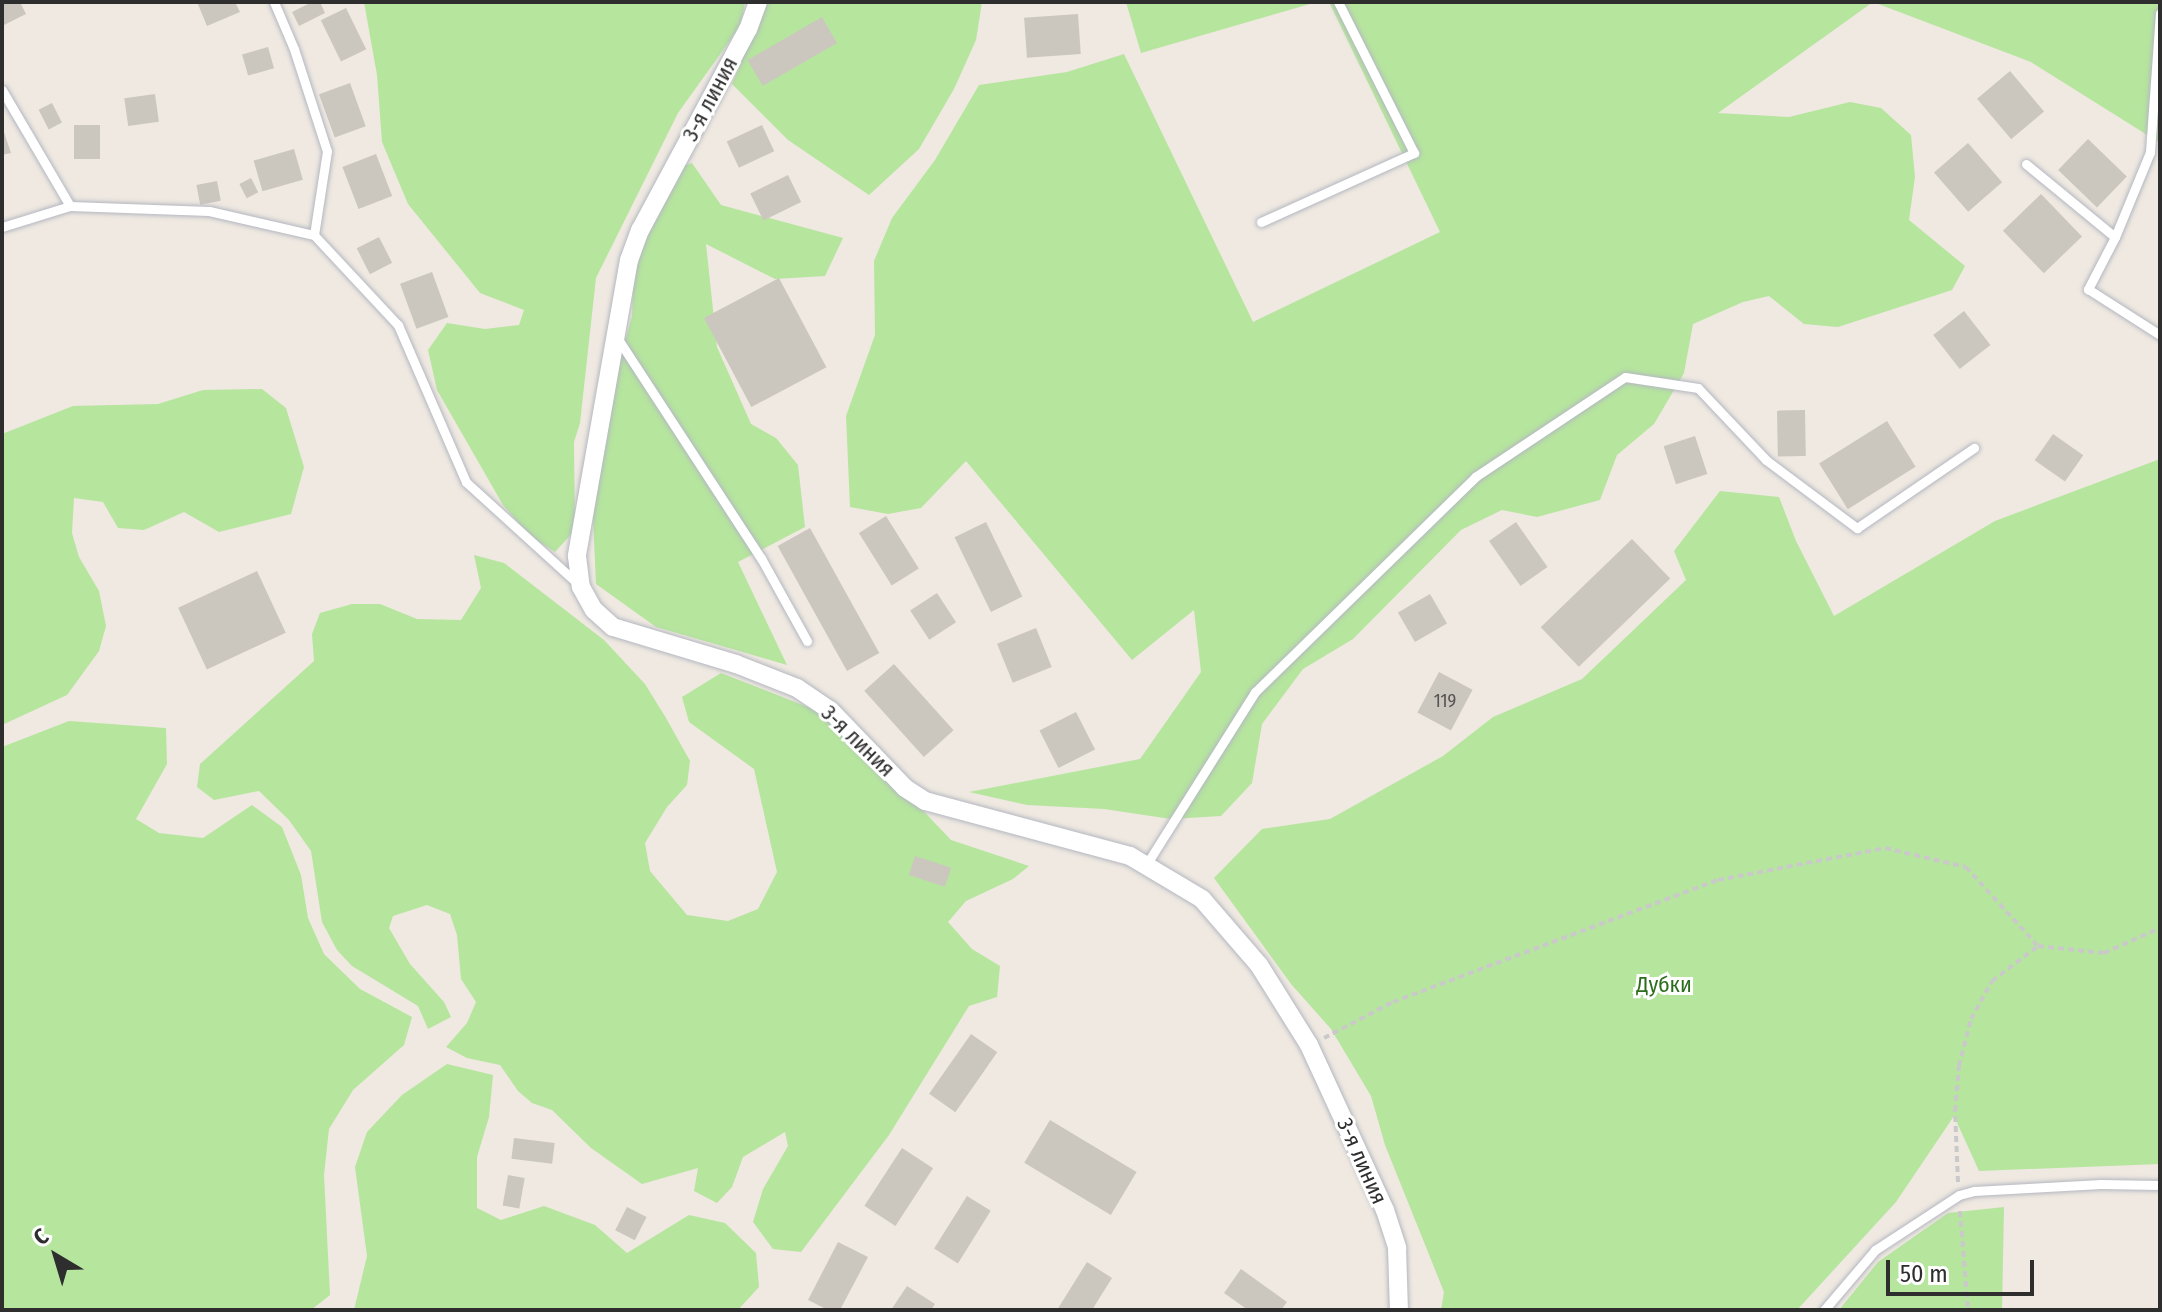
<!DOCTYPE html>
<html>
<head>
<meta charset="utf-8">
<style>
  body { margin:0 }
  #map { position:relative; width:2162px; height:1312px; overflow:hidden; background:#efe9e1; font-family:"Fira Sans Condensed",sans-serif }
  div>[style] { position:absolute }
  [style*='--x'] { left:calc(var(--x)*1px); top:calc(var(--y)*1px); width:calc(var(--w)*1px); rotate:calc(var(--a)*1deg) }
  .green>* { inset:0; background:#b6e59e }
  .building>* { inset:0; background:#cbc7bf; transform-origin:0 0 }
  .path>* { height:4px; margin-top:-2px; transform-origin:0; background:repeating-linear-gradient(90deg,#c9c9c9 0 6px,transparent 0 10px) }
  .roads { filter:drop-shadow(0 0 2px #b4b7c1) drop-shadow(0 0 2px #b4b7c1) }
  .service>* { height:9px; margin:-4.5px; padding:0 4.5px; transform-origin:4.5px; border-radius:4.5px; background:#fff }
  .minor>* { height:18px; margin:-9px; padding:0 9px; transform-origin:9px; border-radius:9px; background:#fff }
  span { translate:-50% -50%; white-space:nowrap; text-align:center; line-height:1.15; -webkit-text-stroke:6px #fff; paint-order:stroke }
  .number-label { font-size:18px; color:#555452 }
  .number-label span { -webkit-text-stroke-width:0 }
  .street-label { font-size:22px; color:#2e2e2e }
  .park-label { font-size:22px; color:#2c6e1b }
  .frame { position:absolute; inset:0; border:4px solid #2e2e2e; pointer-events:none }
  .north { position:absolute; left:16px; top:1216px; width:80px; height:80px; -webkit-text-stroke:6px #fff; paint-order:stroke; rotate:322deg; font-size:22px; font-weight:700; line-height:32px; text-align:center; color:#2e2e2e }
  .north::after { content:''; display:block; margin:auto; width:28px; height:36px; background:#2e2e2e; clip-path:polygon(50% 0,100% 100%,50% 72%,0 100%) }
  .scale { position:absolute; left:1886px; top:1260px; width:148px; height:36px; box-sizing:border-box; border:4px solid #2e2e2e; border-top:0; padding-left:10px; font-size:24px; line-height:28px; white-space:nowrap; color:#2e2e2e; -webkit-text-stroke:6px #fff; paint-order:stroke }
</style>
</head>
<body>
<div id="map">
  <div class="green">
    <i style="clip-path:polygon(364px 2px,745px 2px,741px 25px,678px 113px,596px 278px,580px 423px,574px 442px,575px 530px,555px 552px,530px 536px,503px 505px,437px 390px,428px 350px,447px 323px,485px 329px,519px 325px,524px 310px,480px 293px,408px 204px,382px 142px,377px 75px)"></i>
    <i style="clip-path:polygon(766px 2px,982px 2px,976px 40px,954px 89px,919px 149px,869px 195px,788px 140px,732px 84px)"></i>
    <i style="clip-path:polygon(1126px 2px,1317px 2px,1141px 53px)"></i>
    <i style="clip-path:polygon(1329px 2px,1873px 2px,1718px 113px,1789px 117px,1850px 102px,1881px 108px,1911px 135px,1915px 177px,1909px 220px,1965px 266px,1952px 290px,1838px 327px,1804px 324px,1769px 296px,1743px 302px,1693px 324px,1684px 373px,1654px 424px,1617px 455px,1600px 500px,1537px 517px,1502px 510px,1461px 530px,1353px 639px,1303px 669px,1262px 724px,1252px 783px,1221px 816px,1171px 819px,1104px 809px,1027px 805px,969px 792px,1140px 759px,1201px 672px,1194px 610px,1132px 660px,966px 461px,921px 508px,888px 514px,850px 507px,846px 416px,875px 335px,874px 261px,892px 218px,935px 160px,979px 85px,1067px 72px,1124px 54px,1253px 322px,1440px 232px)"></i>
    <i style="clip-path:polygon(1873px 2px,2160px 2px,2160px 143px,2031px 62px)"></i>
    <i style="clip-path:polygon(692px 163px,721px 205px,843px 238px,825px 276px,775px 279px,706px 244px,717px 347px,751px 424px,776px 438px,798px 465px,805px 527px,738px 562px,787px 665px,656px 627px,596px 584px,593px 518px,601px 430px,632px 316px,634px 266px,679px 167px)"></i>
    <i style="clip-path:polygon(262px 389px,286px 408px,304px 467px,291px 514px,219px 532px,184px 512px,144px 530px,118px 528px,103px 502px,74px 498px,72px 533px,79px 557px,99px 591px,106px 626px,99px 651px,67px 695px,2px 725px,2px 434px,73px 406px,158px 404px,203px 390px)"></i>
    <i style="clip-path:polygon(2160px 459px,2160px 1164px,1979px 1171px,1954px 1116px,1896px 1202px,1797px 1310px,1441px 1310px,1444px 1292px,1385px 1145px,1371px 1096px,1331px 1029px,1291px 984px,1214px 878px,1262px 829px,1330px 819px,1443px 756px,1493px 717px,1582px 679px,1686px 580px,1674px 551px,1720px 491px,1779px 497px,1796px 541px,1834px 616px,1995px 521px)"></i>
    <i style="clip-path:polygon(474px 555px,504px 563px,604px 640px,645px 684px,666px 718px,690px 761px,687px 785px,667px 807px,645px 843px,650px 871px,687px 915px,728px 921px,758px 909px,777px 872px,754px 769px,689px 722px,682px 697px,721px 673px,818px 711px,893px 779px,951px 840px,1029px 866px,1013px 879px,966px 901px,948px 922px,972px 949px,1000px 966px,997px 997px,969px 1006px,889px 1135px,801px 1252px,773px 1249px,753px 1222px,763px 1189px,788px 1146px,785px 1132px,743px 1157px,732px 1187px,717px 1203px,694px 1191px,698px 1168px,642px 1184px,591px 1148px,552px 1110px,532px 1103px,518px 1091px,500px 1065px,467px 1058px,446px 1047px,467px 1023px,476px 1002px,461px 979px,457px 935px,450px 914px,427px 905px,393px 916px,389px 928px,410px 964px,444px 1002px,451px 1017px,428px 1029px,418px 1006px,352px 966px,337px 950px,322px 922px,311px 851px,289px 820px,259px 791px,214px 800px,197px 787px,200px 764px,314px 661px,312px 634px,320px 613px,352px 604px,380px 604px,417px 619px,461px 620px,481px 588px)"></i>
    <i style="clip-path:polygon(69px 721px,166px 728px,167px 764px,136px 819px,159px 833px,203px 838px,252px 805px,282px 827px,301px 875px,308px 918px,324px 954px,360px 989px,412px 1017px,404px 1045px,353px 1090px,329px 1129px,324px 1175px,330px 1295px,311px 1310px,2px 1310px,2px 747px)"></i>
    <i style="clip-path:polygon(447px 1064px,493px 1075px,489px 1117px,477px 1157px,477px 1208px,501px 1220px,544px 1206px,595px 1225px,627px 1253px,689px 1215px,725px 1223px,756px 1253px,759px 1287px,738px 1310px,354px 1310px,367px 1256px,355px 1167px,367px 1132px,402px 1095px)"></i>
    <i style="clip-path:polygon(2004px 1207px,2002px 1310px,1839px 1310px,1878px 1262px,1948px 1213px)"></i>
  </div>
  <div class="building">
    <i style="clip-path:polygon(2px 2px,20px 2px,26px 14px,2px 26px)"></i>
    <i style="clip-path:polygon(197px 2px,235px 2px,240px 12px,207px 26px)"></i>
    <i style="clip-path:polygon(312px 2px,320px 2px,325px 13px,299px 26px,292px 12px)"></i>
    <i style="left:346px;top:8px;width:46px;height:28px;rotate:64deg"></i>
    <i style="left:1078px;top:14px;width:40px;height:54px;rotate:86deg"></i>
    <i style="left:822px;top:17px;width:30px;height:86px;rotate:60deg"></i>
    <i style="left:268px;top:47px;width:22px;height:27px;rotate:74deg"></i>
    <i style="left:2010px;top:71px;width:53px;height:43px;rotate:50deg"></i>
    <i style="left:350px;top:83px;width:46px;height:33px;rotate:70deg"></i>
    <i style="left:155px;top:94px;width:28px;height:31px;rotate:82deg"></i>
    <i style="left:52px;top:103px;width:22px;height:15px;rotate:63deg"></i>
    <i style="left:74px;top:125px;width:26px;height:34px"></i>
    <i style="left:762px;top:125px;width:29px;height:39px;rotate:65deg"></i>
    <i style="clip-path:polygon(2px 126px,11px 153px,2px 155px)"></i>
    <i style="left:2088px;top:139px;width:54px;height:43px;rotate:44deg"></i>
    <i style="left:1968px;top:143px;width:52px;height:45px;rotate:49deg"></i>
    <i style="left:294px;top:149px;width:32px;height:42px;rotate:74deg"></i>
    <i style="left:376px;top:154px;width:45px;height:36px;rotate:69deg"></i>
    <i style="left:788px;top:175px;width:30px;height:42px;rotate:64deg"></i>
    <i style="left:251px;top:178px;width:16px;height:13px;rotate:63deg"></i>
    <i style="left:217px;top:181px;width:20px;height:21px;rotate:79deg"></i>
    <i style="left:2041px;top:194px;width:59px;height:53px;rotate:46deg"></i>
    <i style="left:379px;top:237px;width:29px;height:25px;rotate:63deg"></i>
    <i style="left:432px;top:272px;width:48px;height:34px;rotate:70deg"></i>
    <i style="left:779px;top:278px;width:101px;height:85px;rotate:62deg"></i>
    <i style="left:1964px;top:311px;width:43px;height:39px;rotate:52deg"></i>
    <i style="left:1805px;top:410px;width:46px;height:28px;rotate:89deg"></i>
    <i style="left:1887px;top:421px;width:54px;height:80px;rotate:58deg"></i>
    <i style="left:2053px;top:434px;width:37px;height:32px;rotate:35deg"></i>
    <i style="left:1695px;top:436px;width:40px;height:33px;rotate:72deg"></i>
    <i style="left:886px;top:516px;width:62px;height:32px;rotate:58deg"></i>
    <i style="left:986px;top:522px;width:83px;height:35px;rotate:64deg"></i>
    <i style="left:1516px;top:522px;width:55px;height:33px;rotate:55deg"></i>
    <i style="left:810px;top:528px;width:143px;height:37px;rotate:61deg"></i>
    <i style="left:1632px;top:539px;width:55px;height:127px;rotate:46deg"></i>
    <i style="left:257px;top:571px;width:68px;height:87px;rotate:65deg"></i>
    <i style="left:937px;top:593px;width:35px;height:32px;rotate:57deg"></i>
    <i style="left:1430px;top:594px;width:34px;height:37px;rotate:60deg"></i>
    <i style="left:1036px;top:628px;width:42px;height:42px;rotate:68deg"></i>
    <i style="left:894px;top:664px;width:89px;height:40px;rotate:48deg"></i>
    <i style="left:1439px;top:672px;width:38px;height:46px;rotate:28deg"></i>
    <i style="left:1076px;top:712px;width:42px;height:41px;rotate:63deg"></i>
    <i style="left:915px;top:856px;width:38px;height:20px;rotate:18deg"></i>
    <i style="left:971px;top:1034px;width:32px;height:73px;rotate:35deg"></i>
    <i style="left:1050px;top:1120px;width:101px;height:50px;rotate:31deg"></i>
    <i style="left:514px;top:1138px;width:41px;height:21px;rotate:7deg"></i>
    <i style="left:902px;top:1148px;width:37px;height:69px;rotate:33deg"></i>
    <i style="left:508px;top:1175px;width:17px;height:31px;rotate:10deg"></i>
    <i style="left:967px;top:1196px;width:28px;height:62px;rotate:32deg"></i>
    <i style="left:627px;top:1207px;width:22px;height:26px;rotate:27deg"></i>
    <i style="clip-path:polygon(838px 1242px,868px 1257px,840px 1310px,828px 1310px,808px 1300px)"></i>
    <i style="clip-path:polygon(1087px 1262px,1112px 1278px,1092px 1310px,1057px 1310px)"></i>
    <i style="clip-path:polygon(1241px 1269px,1287px 1302px,1281px 1310px,1248px 1310px,1224px 1293px)"></i>
    <i style="clip-path:polygon(907px 1286px,935px 1304px,931px 1310px,891px 1310px)"></i>
  </div>
  <div class="path">
    <i style="--x:1324;--y:1038;--w:78;--a:-27.6"></i>
    <i style="--x:1393;--y:1002;--w:347;--a:-20.6"></i>
    <i style="--x:1718;--y:880;--w:170;--a:-10.8"></i>
    <i style="--x:1885;--y:848;--w:83;--a:13.2"></i>
    <i style="--x:1966;--y:867;--w:107;--a:47.7"></i>
    <i style="--x:2038;--y:946;--w:66;--a:6.1"></i>
    <i style="--x:2104;--y:953;--w:61;--a:-24.1"></i>
    <i style="--x:1958;--y:1182;--w:71;--a:-92.4"></i>
    <i style="--x:1955;--y:1111;--w:45;--a:-84.9"></i>
    <i style="--x:1959;--y:1066;--w:49;--a:-75.7"></i>
    <i style="--x:1971;--y:1019;--w:43;--a:-61.1"></i>
    <i style="--x:1992;--y:981;--w:58;--a:-37.3"></i>
    <i style="--x:1960;--y:1211;--w:99;--a:85.4"></i>
  </div>
  <div class="roads">
    <div class="service">
      <i style="--x:274;--y:2;--w:51;--a:66.9"></i>
      <i style="--x:294;--y:49;--w:107;--a:72.1"></i>
      <i style="--x:327;--y:151;--w:85;--a:98.8"></i>
      <i style="--x:2;--y:90;--w:134;--a:59.6"></i>
      <i style="--x:70;--y:206;--w:139;--a:2.1"></i>
      <i style="--x:209;--y:211;--w:108;--a:12.9"></i>
      <i style="--x:314;--y:235;--w:123;--a:47"></i>
      <i style="--x:398;--y:325;--w:171;--a:66.6"></i>
      <i style="--x:466;--y:482;--w:153;--a:42.3"></i>
      <i style="--x:2026;--y:164;--w:115;--a:39.4"></i>
      <i style="--x:2115;--y:237;--w:92;--a:-67.6"></i>
      <i style="--x:2150;--y:152;--w:139;--a:-85.9"></i>
      <i style="--x:1261;--y:222;--w:168;--a:-24.3"></i>
      <i style="--x:1414;--y:153;--w:169;--a:-116.7"></i>
      <i style="--x:2;--y:227;--w:71;--a:-17.2"></i>
      <i style="--x:2115;--y:237;--w:59;--a:117.4"></i>
      <i style="--x:2088;--y:289;--w:85;--a:32.6"></i>
      <i style="--x:618;--y:339;--w:262;--a:56.9"></i>
      <i style="--x:761;--y:558;--w:95;--a:61"></i>
      <i style="--x:1146;--y:865;--w:204;--a:-57.8"></i>
      <i style="--x:1255;--y:692;--w:308;--a:-44.3"></i>
      <i style="--x:1475;--y:477;--w:180;--a:-33.7"></i>
      <i style="--x:1625;--y:377;--w:74;--a:8.6"></i>
      <i style="--x:1698;--y:388;--w:99;--a:46.6"></i>
      <i style="--x:1766;--y:460;--w:114;--a:36.8"></i>
      <i style="--x:1857;--y:528;--w:142;--a:-34.4"></i>
      <i style="--x:1824;--y:1310;--w:79;--a:-49.6"></i>
      <i style="--x:1875;--y:1250;--w:100;--a:-33.2"></i>
      <i style="--x:1959;--y:1195;--w:16;--a:-15"></i>
      <i style="--x:1974;--y:1191;--w:127;--a:-3.2"></i>
      <i style="--x:2101;--y:1184;--w:59;--a:1"></i>
    </div>
    <div class="minor">
      <i style="--x:758;--y:2;--w:29;--a:110"></i>
      <i style="--x:748;--y:29;--w:228;--a:118.2"></i>
      <i style="--x:640;--y:230;--w:32;--a:110"></i>
      <i style="--x:629;--y:260;--w:301;--a:100"></i>
      <i style="--x:577;--y:556;--w:31;--a:83"></i>
      <i style="--x:581;--y:587;--w:26;--a:61"></i>
      <i style="--x:594;--y:610;--w:25;--a:42"></i>
      <i style="--x:613;--y:627;--w:128;--a:16.7"></i>
      <i style="--x:736;--y:664;--w:66;--a:21.5"></i>
      <i style="--x:797;--y:688;--w:40;--a:34"></i>
      <i style="--x:830;--y:710;--w:108;--a:46.1"></i>
      <i style="--x:905;--y:788;--w:24;--a:33"></i>
      <i style="--x:925;--y:801;--w:212;--a:15"></i>
      <i style="--x:1130;--y:856;--w:84;--a:30.8"></i>
      <i style="--x:1202;--y:899;--w:87;--a:49.2"></i>
      <i style="--x:1259;--y:965;--w:94;--a:58"></i>
      <i style="--x:1309;--y:1045;--w:182;--a:65.3"></i>
      <i style="--x:1385;--y:1210;--w:40;--a:72"></i>
      <i style="--x:1397;--y:1248;--w:62;--a:88.2"></i>
    </div>
  </div>
  <div class="number-label">
    <span style="left:1445px;top:701px">119</span>
  </div>
  <div class="street-label">
    <span style="left:710px;top:99px;rotate:-62deg">3-я линия</span>
    <span style="left:858px;top:741px;rotate:44deg">3-я линия</span>
    <span style="left:1362px;top:1161px;rotate:66deg">3-я линия</span>
  </div>
  <div class="park-label">
    <span style="left:1664px;top:985px">Дубки</span>
  </div>
  <div class="frame"></div>
  <div class="north">С</div>
  <div class="scale">50 m</div>
</div>
</body>
</html>
